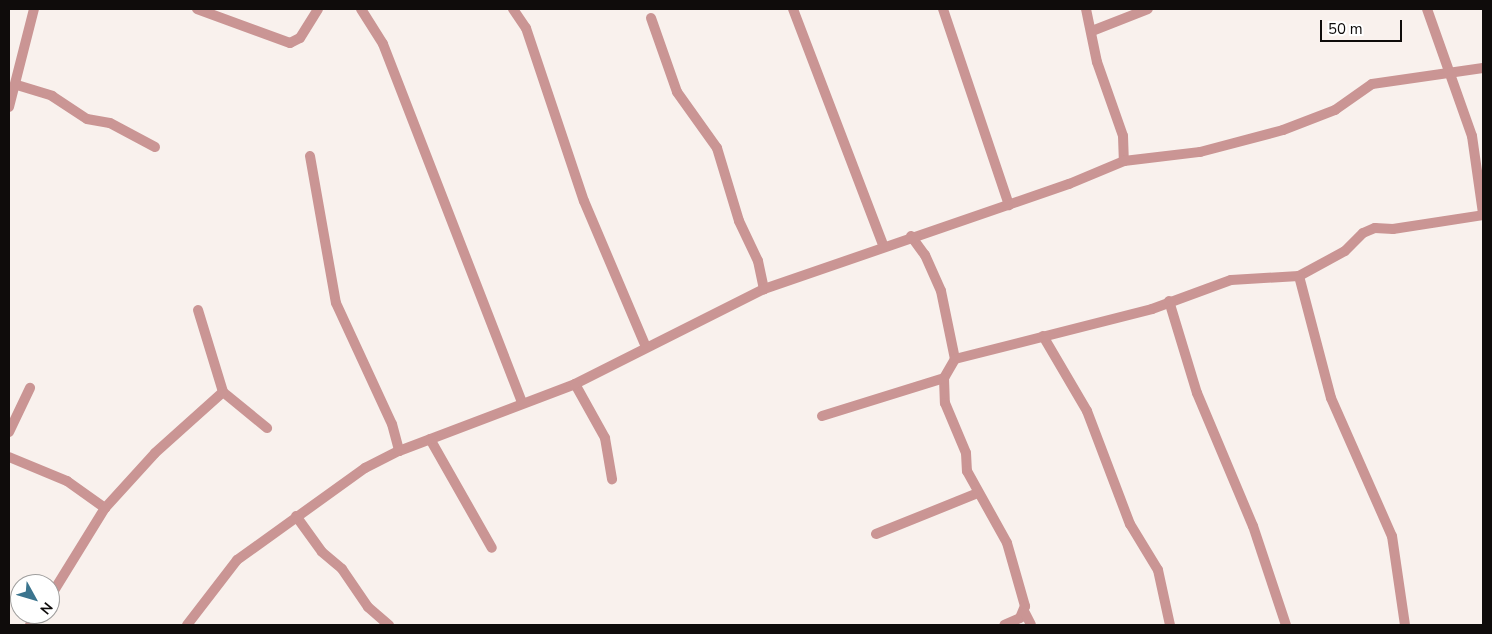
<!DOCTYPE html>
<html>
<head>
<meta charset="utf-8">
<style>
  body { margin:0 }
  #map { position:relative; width:1492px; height:634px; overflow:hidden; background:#f9f1ed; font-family:"Nunito Sans",sans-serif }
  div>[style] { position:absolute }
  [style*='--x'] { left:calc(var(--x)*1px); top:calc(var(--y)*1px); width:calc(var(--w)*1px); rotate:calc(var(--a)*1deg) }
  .street>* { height:10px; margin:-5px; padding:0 5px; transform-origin:5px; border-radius:5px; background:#ca9594 }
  span { translate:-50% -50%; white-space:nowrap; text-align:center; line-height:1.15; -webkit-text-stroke:4.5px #fff; paint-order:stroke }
  .frame { position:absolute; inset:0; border:10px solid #0f0c0b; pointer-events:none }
  .north { position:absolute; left:10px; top:574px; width:50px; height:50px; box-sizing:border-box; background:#fff; border:1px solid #9f9e9d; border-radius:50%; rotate:129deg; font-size:14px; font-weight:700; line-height:20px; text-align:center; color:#0f0c0b }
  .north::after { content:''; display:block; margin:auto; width:18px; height:22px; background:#3b748e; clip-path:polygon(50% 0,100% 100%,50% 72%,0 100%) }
  .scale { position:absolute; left:1320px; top:20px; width:82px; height:22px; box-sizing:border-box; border:2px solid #0f0c0b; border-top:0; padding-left:6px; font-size:15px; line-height:18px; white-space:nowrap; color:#0f0c0b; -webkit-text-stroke:4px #fff; paint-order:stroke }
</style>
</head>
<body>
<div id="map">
  <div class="street">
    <i style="--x:197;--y:9;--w:99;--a:20.1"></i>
    <i style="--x:290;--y:43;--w:11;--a:-27"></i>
    <i style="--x:300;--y:38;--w:34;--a:-58"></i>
    <i style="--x:361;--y:9;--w:41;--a:57.8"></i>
    <i style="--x:383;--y:44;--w:384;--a:68.8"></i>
    <i style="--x:513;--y:9;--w:23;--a:56"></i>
    <i style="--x:526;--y:28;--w:182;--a:71.5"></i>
    <i style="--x:584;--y:201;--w:159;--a:67"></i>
    <i style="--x:793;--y:9;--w:253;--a:69.1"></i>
    <i style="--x:943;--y:9;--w:207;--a:71.4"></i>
    <i style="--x:1086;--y:9;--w:54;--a:78.3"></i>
    <i style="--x:1097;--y:62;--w:78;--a:70.6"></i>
    <i style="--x:1123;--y:136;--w:25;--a:88"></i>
    <i style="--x:1427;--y:9;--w:135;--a:70.5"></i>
    <i style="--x:1472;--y:136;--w:78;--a:81.9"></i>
    <i style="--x:651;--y:18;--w:78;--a:70.6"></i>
    <i style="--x:677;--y:92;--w:69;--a:54.5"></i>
    <i style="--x:717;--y:148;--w:76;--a:73.2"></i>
    <i style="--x:739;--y:221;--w:44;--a:64.6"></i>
    <i style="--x:758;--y:261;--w:29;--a:78"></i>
    <i style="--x:1092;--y:31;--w:60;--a:-21.4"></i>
    <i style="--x:17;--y:85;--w:37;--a:17"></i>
    <i style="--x:52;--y:96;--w:42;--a:33.3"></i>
    <i style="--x:87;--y:119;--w:23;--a:10"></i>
    <i style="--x:110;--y:123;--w:51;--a:28.1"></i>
    <i style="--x:9;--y:107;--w:101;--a:-75.7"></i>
    <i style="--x:310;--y:156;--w:149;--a:80"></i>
    <i style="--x:336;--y:303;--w:133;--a:65.2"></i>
    <i style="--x:392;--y:424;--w:28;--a:75"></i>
    <i style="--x:911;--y:236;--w:24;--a:54"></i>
    <i style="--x:925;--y:255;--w:39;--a:66"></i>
    <i style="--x:941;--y:291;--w:69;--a:78.4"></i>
    <i style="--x:955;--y:359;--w:22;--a:120"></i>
    <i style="--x:944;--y:378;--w:25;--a:88"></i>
    <i style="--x:945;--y:403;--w:54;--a:67.2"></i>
    <i style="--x:966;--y:453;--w:18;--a:87"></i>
    <i style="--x:967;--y:471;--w:82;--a:60.9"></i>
    <i style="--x:1007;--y:543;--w:66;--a:74.1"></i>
    <i style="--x:1025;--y:606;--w:13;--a:113"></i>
    <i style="--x:1020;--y:618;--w:17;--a:156"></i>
    <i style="--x:1299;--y:276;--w:126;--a:75.3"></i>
    <i style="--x:1331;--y:398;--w:151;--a:66.2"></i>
    <i style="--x:1392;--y:536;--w:90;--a:81.7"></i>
    <i style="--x:1169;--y:301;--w:96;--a:73.1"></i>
    <i style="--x:1197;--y:393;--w:144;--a:67.2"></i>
    <i style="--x:1253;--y:526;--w:104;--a:71.6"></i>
    <i style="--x:198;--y:310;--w:86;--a:73"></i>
    <i style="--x:223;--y:392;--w:57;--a:39.3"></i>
    <i style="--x:1043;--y:336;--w:87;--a:59.6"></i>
    <i style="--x:1087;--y:411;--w:121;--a:69.2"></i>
    <i style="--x:1130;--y:524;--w:54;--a:58.7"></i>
    <i style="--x:1158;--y:570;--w:56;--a:77.7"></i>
    <i style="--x:955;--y:359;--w:203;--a:-14.2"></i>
    <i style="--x:1152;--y:309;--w:84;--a:-20.2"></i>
    <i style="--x:1231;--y:280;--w:68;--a:-3.4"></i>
    <i style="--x:1299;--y:276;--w:52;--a:-28.5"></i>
    <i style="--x:1345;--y:251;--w:25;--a:-45"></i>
    <i style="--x:1363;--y:233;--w:13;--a:-23"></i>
    <i style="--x:1375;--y:228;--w:18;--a:3"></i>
    <i style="--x:1393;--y:229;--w:91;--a:-8.8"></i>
    <i style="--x:575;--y:384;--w:62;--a:60.9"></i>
    <i style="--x:605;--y:438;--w:42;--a:80.3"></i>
    <i style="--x:822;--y:416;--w:128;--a:-17.3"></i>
    <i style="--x:9;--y:432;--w:49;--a:-64.5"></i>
    <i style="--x:430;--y:439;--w:125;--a:60.4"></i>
    <i style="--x:9;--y:457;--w:63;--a:22.5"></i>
    <i style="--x:67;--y:481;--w:47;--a:35.4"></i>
    <i style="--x:296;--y:516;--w:44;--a:54.2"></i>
    <i style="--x:322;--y:552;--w:26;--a:40"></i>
    <i style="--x:342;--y:569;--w:46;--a:55.6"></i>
    <i style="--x:368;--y:607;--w:28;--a:41"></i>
    <i style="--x:876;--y:534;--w:110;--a:-21.9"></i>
    <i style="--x:50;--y:597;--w:105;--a:-58.3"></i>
    <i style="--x:105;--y:508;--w:74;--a:-47.7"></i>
    <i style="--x:155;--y:453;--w:91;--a:-41.9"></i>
    <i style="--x:1025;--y:613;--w:13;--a:63"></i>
    <i style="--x:30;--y:625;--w:14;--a:-54"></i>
    <i style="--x:187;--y:625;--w:82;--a:-52.4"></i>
    <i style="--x:237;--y:560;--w:158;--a:-35.7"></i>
    <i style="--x:365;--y:468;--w:38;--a:-27"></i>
    <i style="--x:399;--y:451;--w:188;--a:-20.8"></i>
    <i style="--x:575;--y:384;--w:212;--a:-26.7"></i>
    <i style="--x:764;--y:289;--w:323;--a:-19"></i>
    <i style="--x:1069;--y:184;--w:60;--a:-22.7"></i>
    <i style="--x:1124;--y:161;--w:77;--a:-6.8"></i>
    <i style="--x:1200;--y:152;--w:86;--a:-14.8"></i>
    <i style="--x:1283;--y:130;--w:56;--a:-21"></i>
    <i style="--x:1335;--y:110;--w:45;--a:-35.1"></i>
    <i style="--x:1372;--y:84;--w:112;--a:-8.2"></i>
  </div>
  <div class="frame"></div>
  <div class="north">N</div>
  <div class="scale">50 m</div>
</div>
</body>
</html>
